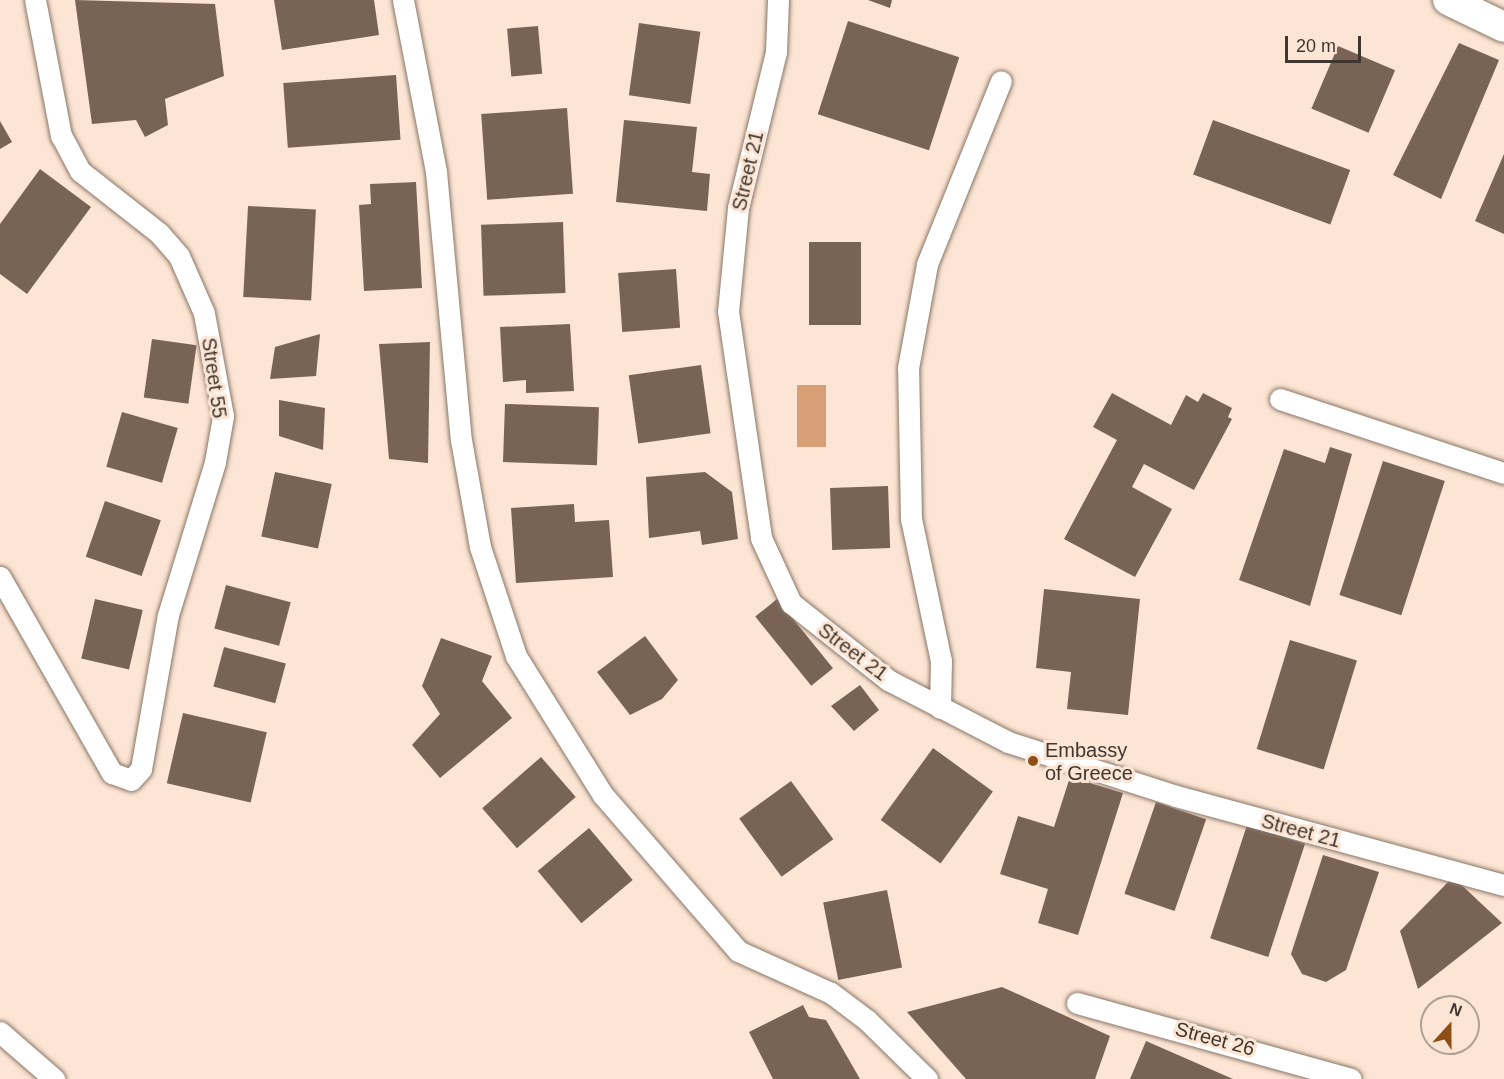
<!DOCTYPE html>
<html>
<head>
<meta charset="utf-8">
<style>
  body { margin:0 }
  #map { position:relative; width:1504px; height:1079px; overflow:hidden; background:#fce5d4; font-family:Arial,sans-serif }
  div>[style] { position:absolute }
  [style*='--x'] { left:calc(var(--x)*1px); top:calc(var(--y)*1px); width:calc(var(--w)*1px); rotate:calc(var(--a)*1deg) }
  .water>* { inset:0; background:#d79f75; transform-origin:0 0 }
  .building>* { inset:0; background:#786355; transform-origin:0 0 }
  .roads { filter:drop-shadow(0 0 2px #8a7667) drop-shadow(0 0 2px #8a7667) }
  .street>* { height:21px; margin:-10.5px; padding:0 10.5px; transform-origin:10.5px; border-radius:10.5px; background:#fff }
  .secondary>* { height:30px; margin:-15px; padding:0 15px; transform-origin:15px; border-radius:15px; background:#fff }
  .dots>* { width:16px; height:16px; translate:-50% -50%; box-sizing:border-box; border:3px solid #fce5d4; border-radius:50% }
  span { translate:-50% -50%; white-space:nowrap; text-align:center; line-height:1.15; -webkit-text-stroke:6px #fce5d4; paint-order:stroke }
  .street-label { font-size:20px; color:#3f362f }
  .poi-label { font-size:20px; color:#3f362f }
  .left { translate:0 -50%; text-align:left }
  .north { position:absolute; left:1420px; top:995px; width:60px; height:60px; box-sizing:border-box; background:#fce5d4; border:2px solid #b09f92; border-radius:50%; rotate:21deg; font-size:16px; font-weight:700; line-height:24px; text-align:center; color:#3f362f }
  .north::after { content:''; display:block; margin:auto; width:21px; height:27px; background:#8e4f16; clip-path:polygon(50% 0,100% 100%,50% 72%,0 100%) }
  .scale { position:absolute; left:1285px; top:36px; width:76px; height:27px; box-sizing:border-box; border:3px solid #3f362f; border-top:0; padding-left:8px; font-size:18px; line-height:21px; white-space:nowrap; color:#3f362f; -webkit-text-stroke:4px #fce5d4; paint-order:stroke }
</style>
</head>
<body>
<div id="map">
  <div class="water">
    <i style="left:797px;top:385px;width:29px;height:62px"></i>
  </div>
  <div class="building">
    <i style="clip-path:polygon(75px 0,215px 4px,224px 76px,165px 99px,168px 125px,145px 137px,136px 120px,92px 124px)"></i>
    <i style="clip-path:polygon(274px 0,374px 0,379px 35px,282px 50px)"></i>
    <i style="clip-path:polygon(868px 0,892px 0,890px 8px)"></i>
    <i style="left:848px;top:21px;width:117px;height:98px;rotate:18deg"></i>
    <i style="left:639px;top:23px;width:62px;height:73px;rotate:8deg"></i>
    <i style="left:538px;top:26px;width:48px;height:31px;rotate:85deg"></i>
    <i style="clip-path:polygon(1459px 43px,1499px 60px,1441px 199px,1393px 175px)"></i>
    <i style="left:1338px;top:46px;width:62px;height:68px;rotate:23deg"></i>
    <i style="left:396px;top:75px;width:65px;height:113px;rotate:86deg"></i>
    <i style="left:567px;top:108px;width:86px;height:86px;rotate:86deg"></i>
    <i style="clip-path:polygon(624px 120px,697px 127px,692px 172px,710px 174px,707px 211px,616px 202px)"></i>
    <i style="left:1213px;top:120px;width:146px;height:58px;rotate:20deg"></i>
    <i style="clip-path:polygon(0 121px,12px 142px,0 149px)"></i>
    <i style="clip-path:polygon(1504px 154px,1504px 234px,1475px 221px)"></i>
    <i style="clip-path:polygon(40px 169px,91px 207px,27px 294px,0 274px,0 224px)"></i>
    <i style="clip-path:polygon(416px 182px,422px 288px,364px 291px,359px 205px,371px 204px,370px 184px)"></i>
    <i style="left:248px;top:206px;width:68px;height:91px;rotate:3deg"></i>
    <i style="left:563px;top:222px;width:71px;height:82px;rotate:88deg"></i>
    <i style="left:809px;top:242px;width:52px;height:83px"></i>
    <i style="left:676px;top:269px;width:59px;height:58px;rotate:86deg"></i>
    <i style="clip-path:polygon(570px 324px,574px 391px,526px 393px,526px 380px,503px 382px,500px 327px)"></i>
    <i style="clip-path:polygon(320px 334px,316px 376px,270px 379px,275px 347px)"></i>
    <i style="left:152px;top:339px;width:45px;height:59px;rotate:8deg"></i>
    <i style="clip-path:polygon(430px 342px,428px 463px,389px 459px,379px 344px)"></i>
    <i style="left:701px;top:365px;width:69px;height:73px;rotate:82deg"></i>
    <i style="clip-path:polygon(1112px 393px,1171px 425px,1186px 395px,1198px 402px,1203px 393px,1232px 408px,1228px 417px,1232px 419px,1194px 490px,1144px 464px,1132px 487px,1172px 509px,1135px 577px,1064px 539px,1117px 440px,1093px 427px)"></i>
    <i style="clip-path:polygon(279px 400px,325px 408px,323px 450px,279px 436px)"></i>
    <i style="left:505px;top:404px;width:94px;height:58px;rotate:2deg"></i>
    <i style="left:122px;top:412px;width:58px;height:57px;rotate:16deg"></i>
    <i style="clip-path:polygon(1330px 447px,1352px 454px,1310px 606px,1239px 580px,1284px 449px,1325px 463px)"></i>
    <i style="left:1383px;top:461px;width:65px;height:141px;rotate:18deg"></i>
    <i style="left:275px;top:472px;width:58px;height:66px;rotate:12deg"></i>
    <i style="clip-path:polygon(705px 472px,732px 492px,738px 539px,702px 545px,700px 531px,649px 538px,646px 477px)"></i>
    <i style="left:888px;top:486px;width:62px;height:58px;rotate:88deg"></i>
    <i style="left:105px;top:501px;width:59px;height:59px;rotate:19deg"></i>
    <i style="clip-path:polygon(574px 504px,575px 522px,609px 520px,613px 577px,516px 583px,511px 508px)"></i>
    <i style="left:226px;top:585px;width:67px;height:45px;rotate:15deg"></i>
    <i style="clip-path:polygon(1044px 589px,1140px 599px,1128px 715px,1067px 709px,1071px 672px,1036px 668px)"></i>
    <i style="left:95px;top:599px;width:49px;height:61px;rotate:13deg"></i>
    <i style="left:777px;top:599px;width:89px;height:28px;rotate:51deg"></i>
    <i style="clip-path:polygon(645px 636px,678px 680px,662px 699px,630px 715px,597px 672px)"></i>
    <i style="clip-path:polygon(441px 638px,492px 656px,482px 681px,512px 718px,440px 778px,412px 745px,440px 714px,422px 686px)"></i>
    <i style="left:1290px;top:640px;width:70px;height:114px;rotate:17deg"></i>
    <i style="left:224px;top:647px;width:64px;height:41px;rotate:15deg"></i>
    <i style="clip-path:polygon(860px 685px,879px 710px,854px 731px,831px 706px)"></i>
    <i style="left:183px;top:713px;width:86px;height:72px;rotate:13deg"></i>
    <i style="left:933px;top:748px;width:74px;height:89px;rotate:36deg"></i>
    <i style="left:541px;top:757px;width:53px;height:78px;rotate:49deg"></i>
    <i style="clip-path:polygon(1070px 777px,1123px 793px,1078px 935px,1038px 923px,1048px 889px,1000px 874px,1018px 816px,1054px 827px)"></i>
    <i style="left:791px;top:781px;width:72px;height:64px;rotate:54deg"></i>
    <i style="left:1156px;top:802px;width:53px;height:97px;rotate:19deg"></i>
    <i style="left:1247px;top:825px;width:61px;height:119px;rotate:18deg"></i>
    <i style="left:589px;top:828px;width:68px;height:67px;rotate:50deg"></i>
    <i style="clip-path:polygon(1323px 855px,1379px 872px,1346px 970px,1326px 982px,1302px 974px,1291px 954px)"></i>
    <i style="clip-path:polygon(1453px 877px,1502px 923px,1418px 989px,1400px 931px)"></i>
    <i style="left:887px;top:890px;width:79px;height:65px;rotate:79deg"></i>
    <i style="clip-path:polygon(1002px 987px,1110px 1036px,1095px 1079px,966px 1079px,907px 1012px)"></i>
    <i style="clip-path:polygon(803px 1005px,809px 1017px,826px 1020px,860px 1079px,773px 1079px,749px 1032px)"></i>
    <i style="clip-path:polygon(1146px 1041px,1233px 1079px,1130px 1079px)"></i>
  </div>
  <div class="roads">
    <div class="street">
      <i style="--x:403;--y:0;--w:175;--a:79.1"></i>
      <i style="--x:436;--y:172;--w:269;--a:84.7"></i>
      <i style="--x:461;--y:440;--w:109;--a:79.9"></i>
      <i style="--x:480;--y:547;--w:115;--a:71.7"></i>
      <i style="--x:516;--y:656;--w:164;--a:58"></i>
      <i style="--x:603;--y:795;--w:206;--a:49.1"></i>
      <i style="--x:738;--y:951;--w:102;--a:24.3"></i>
      <i style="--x:831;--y:993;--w:46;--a:37.1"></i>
      <i style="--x:868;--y:1021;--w:83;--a:44.5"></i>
      <i style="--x:778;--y:0;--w:52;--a:92.2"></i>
      <i style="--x:776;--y:52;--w:161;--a:103.7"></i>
      <i style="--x:738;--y:208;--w:103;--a:95.5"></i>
      <i style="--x:728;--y:311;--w:229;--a:81.7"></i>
      <i style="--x:761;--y:538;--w:72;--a:65.2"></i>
      <i style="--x:791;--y:603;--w:124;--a:38.4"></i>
      <i style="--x:888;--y:680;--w:135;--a:27.3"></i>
      <i style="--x:1008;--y:742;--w:176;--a:17.8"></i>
      <i style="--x:1176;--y:796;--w:340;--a:15.2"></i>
      <i style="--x:1280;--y:399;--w:236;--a:18.3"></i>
      <i style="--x:0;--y:577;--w:226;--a:60.3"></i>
      <i style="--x:112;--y:773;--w:20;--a:20"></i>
      <i style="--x:131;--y:780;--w:15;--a:-48"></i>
      <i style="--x:141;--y:769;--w:156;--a:-80.1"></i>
      <i style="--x:168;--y:615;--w:160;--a:-72.9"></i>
      <i style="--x:215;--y:462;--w:47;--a:-80.1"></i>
      <i style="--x:223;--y:416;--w:105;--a:-100.5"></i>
      <i style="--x:204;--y:313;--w:62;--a:-113.7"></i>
      <i style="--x:179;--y:256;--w:30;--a:-131"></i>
      <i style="--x:159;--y:233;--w:100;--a:-141.9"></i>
      <i style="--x:80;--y:171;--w:40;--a:-118"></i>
      <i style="--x:61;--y:136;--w:138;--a:-100.8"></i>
      <i style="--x:940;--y:708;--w:47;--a:-88.8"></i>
      <i style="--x:941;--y:661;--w:145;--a:-101.9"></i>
      <i style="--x:911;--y:519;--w:151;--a:-91.1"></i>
      <i style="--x:908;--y:368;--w:106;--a:-79.6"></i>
      <i style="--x:927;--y:264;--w:197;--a:-68"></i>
      <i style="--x:1077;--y:1003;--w:284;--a:15.5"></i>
      <i style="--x:0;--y:1032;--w:72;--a:41"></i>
    </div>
    <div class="secondary">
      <i style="--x:1448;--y:0;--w:62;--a:25.7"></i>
    </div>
  </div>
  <div class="dots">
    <i style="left:1033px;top:761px;background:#8e4f16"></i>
  </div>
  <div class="street-label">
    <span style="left:748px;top:171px;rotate:-77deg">Street 21</span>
    <span style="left:214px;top:378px;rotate:82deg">Street 55</span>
    <span style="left:853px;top:652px;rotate:37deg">Street 21</span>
    <span style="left:1301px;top:831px;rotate:15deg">Street 21</span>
    <span style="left:1215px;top:1039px;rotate:15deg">Street 26</span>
  </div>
  <div class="poi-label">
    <span class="left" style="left:1045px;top:762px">Embassy<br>of Greece</span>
  </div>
  <div class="north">N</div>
  <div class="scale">20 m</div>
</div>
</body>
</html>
